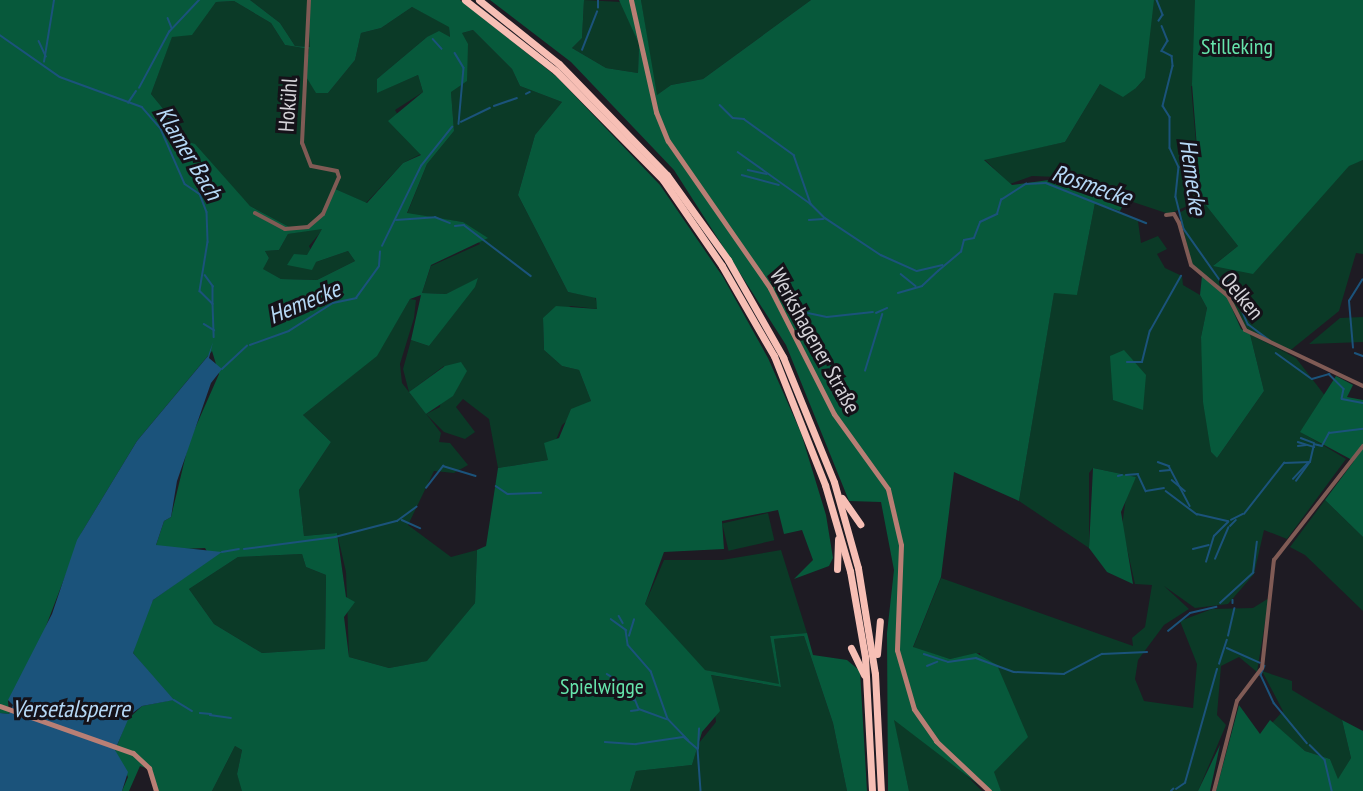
<!DOCTYPE html>
<html>
<head>
<meta charset="utf-8">
<style>
  body { margin:0 }
  #map { position:relative; width:1363px; height:791px; overflow:hidden; background:#1e1b23; font-family:"PT Sans Narrow",sans-serif }
  div>[style] { position:absolute }
  [style*='--x'] { left:calc(var(--x)*1px); top:calc(var(--y)*1px); width:calc(var(--w)*1px); rotate:calc(var(--a)*1deg) }
  .green>* { inset:0; background:#0b3a27; transform-origin:0 0 }
  .forest>* { inset:0; background:#07593b }
  .water>* { inset:0; background:#1b537b }
  .stream>* { height:1.5px; margin:-0.75px; padding:0 0.75px; transform-origin:0.75px; border-radius:0.75px; background:#1b537b }
  .street>* { height:4px; margin:-2px; padding:0 2px; transform-origin:2px; border-radius:2px; background:#805b55 }
  .secondary>* { height:5px; margin:-2.5px; padding:0 2.5px; transform-origin:2.5px; border-radius:2.5px; background:#b97f75 }
  .highway>* { height:7px; margin:-3.5px; padding:0 3.5px; transform-origin:3.5px; border-radius:3.5px; background:#f7bfb5 }
  span { translate:-50% -50%; white-space:nowrap; text-align:center; line-height:1.15; -webkit-text-stroke:6px #151219; paint-order:stroke }
  .park-label { font-size:22px; color:#66e5ac }
  .street-label { font-size:22px; color:#d4d2d8 }
  .water-label { font-size:24px; color:#b5d8f6; font-style:italic }
</style>
</head>
<body>
<div id="map">
  <div class="green">
    <i style="clip-path:polygon(250px 0,307px 0,311px 47px,295px 46px,280px 23px)"></i>
    <i style="clip-path:polygon(584px 0,621px 2px,639px 44px,638px 73px,606px 68px,572px 48px,582px 38px)"></i>
    <i style="clip-path:polygon(641px 0,811px 0,703px 79px,671px 85px,656px 96px)"></i>
    <i style="clip-path:polygon(1148px 0,1321px 0,1281px 100px,1191px 86px,1201px 200px,1169px 214px,1058px 177px,1032px 176px,1010px 184px,984px 159px,1065px 142px,1100px 84px,1136px 88px,1145px 78px)"></i>
    <i style="clip-path:polygon(234px 1px,271px 23px,285px 45px,309px 49px,305px 74px,328px 93px,355px 60px,361px 33px,381px 28px,412px 7px,449px 26px,450px 38px,427px 37px,377px 79px,378px 92px,418px 75px,423px 92px,395px 110px,421px 154px,403px 163px,366px 203px,333px 188px,321px 213px,307px 226px,293px 229px,250px 206px,179px 139px,174px 122px,151px 94px,172px 36px,192px 34px,216px 2px)"></i>
    <i style="clip-path:polygon(473px 30px,512px 69px,520px 86px,562px 102px,535px 135px,518px 195px,568px 292px,595px 297px,598px 309px,571px 306px,543px 319px,544px 350px,562px 366px,579px 370px,591px 401px,562px 425px,548px 460px,498px 468px,489px 419px,463px 399px,456px 407px,475px 432px,465px 439px,444px 432px,426px 414px,440px 407px,444px 366px,409px 392px,403px 369px,411px 340px,429px 346px,478px 279px,446px 294px,422px 293px,431px 266px,480px 244px,463px 222px,407px 214px,427px 164px,454px 131px,451px 92px,462px 33px)"></i>
    <i style="clip-path:polygon(1363px 160px,1363px 254px,1356px 253px,1339px 311px,1287px 353px,1245px 329px,1229px 295px,1192px 264px,1179px 213px,1202px 200px,1238px 246px,1214px 265px,1306px 212px,1349px 165px)"></i>
    <i style="clip-path:polygon(1095px 203px,1138px 221px,1141px 243px,1158px 236px,1167px 249px,1157px 254px,1165px 268px,1182px 276px,1183px 285px,1200px 295px,1207px 308px,1201px 337px,1211px 452px,1217px 458px,1264px 391px,1250px 334px,1296px 358px,1326px 397px,1301px 432px,1346px 459px,1287px 539px,1264px 530px,1254px 574px,1228px 604px,1195px 608px,1164px 586px,1189px 609px,1164px 625px,1138px 660px,1135px 679px,1144px 701px,1193px 708px,1197px 664px,1180px 621px,1212px 609px,1253px 608px,1269px 598px,1257px 672px,1239px 657px,1221px 666px,1217px 715px,1226px 725px,1198px 791px,1001px 791px,993px 772px,980px 653px,950px 659px,913px 648px,941px 578px,1133px 646px,1132px 638px,1145px 627px,1152px 585px,1135px 584px,1122px 526px,1127px 490px,1136px 477px,1093px 468px,1089px 473px,1089px 548px,1019px 501px,1054px 292px,1077px 294px)"></i>
    <i style="clip-path:polygon(316px 229px,323px 229px,309px 246px,316px 262px,348px 251px,355px 261px,317px 280px,281px 279px,262px 269px,269px 258px,265px 251px,279px 250px,288px 234px)"></i>
    <i style="clip-path:polygon(410px 299px,416px 300px,414px 318px,400px 364px,402px 383px,441px 433px,439px 442px,450px 443px,468px 465px,454px 473px,434px 471px,408px 525px,451px 557px,477px 550px,475px 603px,428px 661px,389px 668px,349px 657px,346px 572px,337px 533px,304px 536px,299px 490px,331px 442px,303px 415px,376px 356px)"></i>
    <i style="clip-path:polygon(1363px 317px,1363px 342px,1309px 344px,1340px 318px)"></i>
    <i style="clip-path:polygon(1325px 500px,1363px 537px,1363px 611px,1305px 555px,1290px 547px)"></i>
    <i style="left:768px;top:513px;width:28px;height:47px;rotate:77deg"></i>
    <i style="clip-path:polygon(781px 550px,807px 633px,770px 636px,780px 685px,704px 670px,645px 604px,664px 560px,722px 560px)"></i>
    <i style="clip-path:polygon(302px 554px,306px 567px,326px 575px,325px 649px,262px 653px,214px 624px,189px 589px,238px 557px)"></i>
    <i style="clip-path:polygon(804px 636px,833px 723px,847px 791px,630px 791px,636px 771px,692px 765px,704px 723px,699px 743px,716px 722px,710px 675px,781px 687px,774px 639px)"></i>
    <i style="clip-path:polygon(1262px 671px,1292px 681px,1292px 690px,1342px 720px,1351px 758px,1338px 780px,1330px 759px,1305px 751px,1272px 723px,1283px 711px)"></i>
    <i style="clip-path:polygon(893px 719px,958px 767px,982px 791px,909px 791px)"></i>
    <i style="clip-path:polygon(235px 746px,242px 750px,237px 774px,243px 791px,212px 791px)"></i>
  </div>
  <div class="forest">
    <i style="clip-path:polygon(evenodd,0 0,250px 0,280px 23px,295px 46px,310px 47px,307px 0,460px 0,557px 77px,660px 185px,723px 277px,768px 358px,801px 433px,826px 515px,833px 558px,829px 566px,794px 579px,813px 560px,802px 530px,784px 534px,778px 510px,722px 521px,724px 549px,664px 552px,645px 604px,705px 670px,779px 684px,770px 636px,807px 633px,813px 655px,847px 660px,860px 671px,867px 791px,847px 791px,833px 723px,804px 636px,774px 639px,781px 687px,711px 675px,720px 711px,702px 732px,692px 765px,636px 771px,630px 791px,242px 791px,237px 774px,242px 750px,235px 746px,212px 791px,158px 791px,152px 770px,140px 766px,129px 791px,122px 791px,128px 777px,115px 751px,127px 720px,142px 706px,172px 700px,133px 653px,143px 616px,153px 600px,211px 558px,205px 548px,162px 550px,156px 545px,164px 521px,171px 517px,189px 442px,219px 374px,212px 351px,137px 441px,82px 532px,38px 647px,8px 701px,9px 714px,0 713px,0 0,234px 1px,271px 23px,285px 45px,309px 49px,305px 75px,316px 93px,328px 93px,355px 60px,361px 33px,381px 28px,412px 7px,449px 27px,450px 37px,439px 31px,427px 37px,377px 79px,377px 93px,418px 75px,423px 92px,388px 121px,421px 155px,403px 163px,367px 203px,333px 188px,321px 213px,307px 226px,293px 229px,250px 206px,195px 144px,179px 139px,174px 122px,151px 94px,172px 37px,192px 35px,216px 2px,234px 1px,0 0,473px 30px,512px 69px,520px 86px,562px 102px,535px 135px,518px 195px,568px 292px,596px 298px,597px 309px,556px 306px,543px 318px,544px 350px,562px 366px,579px 370px,591px 401px,571px 409px,559px 438px,544px 443px,548px 460px,498px 468px,486px 546px,477px 550px,475px 603px,427px 661px,389px 668px,349px 657px,344px 617px,355px 602px,346px 597px,337px 533px,304px 536px,299px 490px,331px 442px,303px 415px,377px 356px,410px 299px,421px 295px,411px 340px,429px 346px,475px 287px,478px 278px,446px 294px,422px 293px,431px 265px,488px 238px,463px 222px,407px 213px,427px 164px,454px 131px,451px 92px,467px 81px,468px 44px,462px 33px,473px 30px,0 0,322px 229px,307px 255px,294px 254px,287px 265px,312px 270px,316px 262px,348px 251px,355px 261px,317px 280px,281px 279px,263px 269px,269px 258px,265px 251px,279px 250px,288px 234px,322px 229px,0 0,302px 554px,306px 567px,326px 575px,325px 649px,262px 653px,214px 624px,189px 589px,238px 557px,302px 554px)"></i>
    <i style="clip-path:polygon(490px 0,584px 0,582px 38px,572px 48px,606px 68px,638px 73px,639px 44px,619px 0,641px 0,657px 95px,671px 85px,703px 79px,811px 0,1154px 0,1145px 78px,1136px 88px,1123px 97px,1100px 84px,1065px 142px,984px 160px,1012px 185px,1056px 179px,1126px 199px,1120px 211px,1095px 203px,1077px 295px,1054px 293px,1019px 501px,954px 472px,941px 577px,913px 647px,950px 659px,976px 653px,997px 665px,1028px 737px,994px 772px,1001px 791px,987px 791px,894px 720px,909px 791px,888px 791px,887px 633px,894px 570px,881px 502px,849px 501px,786px 345px,674px 170px,571px 62px)"></i>
    <i style="clip-path:polygon(1195px 0,1363px 0,1363px 160px,1349px 166px,1253px 274px,1213px 266px,1238px 246px,1201px 199px,1192px 84px)"></i>
    <i style="clip-path:polygon(1202px 276px,1227px 297px,1241px 329px,1250px 334px,1264px 391px,1217px 458px,1211px 452px,1203px 402px,1201px 337px,1207px 308px,1200px 295px)"></i>
    <i style="clip-path:polygon(1124px 350px,1146px 375px,1143px 410px,1113px 400px,1110px 356px)"></i>
    <i style="clip-path:polygon(461px 362px,467px 371px,453px 396px,426px 414px,409px 392px,445px 366px)"></i>
    <i style="clip-path:polygon(1336px 376px,1353px 385px,1347px 397px,1363px 400px,1363px 537px,1325px 500px,1354px 461px,1300px 432px)"></i>
    <i style="clip-path:polygon(1093px 468px,1136px 477px,1121px 512px,1133px 584px,1107px 572px,1089px 548px)"></i>
    <i style="clip-path:polygon(1239px 705px,1260px 734px,1270px 720px,1305px 751px,1330px 759px,1338px 779px,1351px 758px,1342px 720px,1363px 731px,1363px 791px,1216px 791px)"></i>
    <i style="clip-path:polygon(1220px 745px,1210px 791px,1198px 791px)"></i>
  </div>
  <div class="water">
    <i style="clip-path:polygon(213px 342px,209px 358px,222px 369px,211px 383px,177px 481px,171px 517px,164px 521px,156px 545px,222px 552px,153px 600px,133px 653px,174px 700px,142px 706px,130px 715px,115px 750px,128px 772px,122px 791px,0 791px,0 713px,9px 714px,13px 705px,8px 700px,52px 614px,77px 540px,137px 441px,208px 356px)"></i>
  </div>
  <div class="stream">
    <i style="--x:1157;--y:0;--w:16;--a:68"></i>
    <i style="--x:1163;--y:15;--w:7;--a:124"></i>
    <i style="--x:598;--y:8;--w:8;--a:-90"></i>
    <i style="--x:168;--y:18;--w:11;--a:68"></i>
    <i style="--x:1162;--y:26;--w:16;--a:68"></i>
    <i style="--x:1168;--y:41;--w:12;--a:121"></i>
    <i style="--x:1162;--y:51;--w:11;--a:27"></i>
    <i style="--x:1172;--y:56;--w:10;--a:84"></i>
    <i style="--x:1173;--y:66;--w:41;--a:104"></i>
    <i style="--x:1163;--y:106;--w:13;--a:58"></i>
    <i style="--x:1170;--y:117;--w:31;--a:90"></i>
    <i style="--x:1170;--y:148;--w:21;--a:65"></i>
    <i style="--x:1179;--y:167;--w:30;--a:96"></i>
    <i style="--x:1176;--y:197;--w:33;--a:76"></i>
    <i style="--x:1184;--y:229;--w:62;--a:54.8"></i>
    <i style="--x:1220;--y:280;--w:10;--a:11"></i>
    <i style="--x:1230;--y:282;--w:46;--a:66.8"></i>
    <i style="--x:1248;--y:324;--w:26;--a:37"></i>
    <i style="--x:0;--y:35;--w:73;--a:35"></i>
    <i style="--x:60;--y:77;--w:87;--a:20.1"></i>
    <i style="--x:142;--y:107;--w:29;--a:49"></i>
    <i style="--x:161;--y:129;--w:60;--a:66.4"></i>
    <i style="--x:185;--y:184;--w:18;--a:34"></i>
    <i style="--x:200;--y:194;--w:19;--a:69"></i>
    <i style="--x:207;--y:212;--w:30;--a:88"></i>
    <i style="--x:208;--y:242;--w:50;--a:99.3"></i>
    <i style="--x:200;--y:291;--w:18;--a:45"></i>
    <i style="--x:213;--y:304;--w:33;--a:88"></i>
    <i style="--x:433;--y:39;--w:13;--a:48"></i>
    <i style="--x:39;--y:41;--w:17;--a:65"></i>
    <i style="--x:582;--y:50;--w:41;--a:-68.5"></i>
    <i style="--x:455;--y:53;--w:17;--a:59"></i>
    <i style="--x:464;--y:68;--w:56;--a:95.1"></i>
    <i style="--x:44;--y:62;--w:63;--a:-80.8"></i>
    <i style="--x:139;--y:88;--w:64;--a:-61.8"></i>
    <i style="--x:169;--y:32;--w:44;--a:-46.8"></i>
    <i style="--x:526;--y:94;--w:4;--a:-27"></i>
    <i style="--x:128;--y:103;--w:14;--a:-56"></i>
    <i style="--x:720;--y:105;--w:18;--a:45"></i>
    <i style="--x:733;--y:118;--w:11;--a:5"></i>
    <i style="--x:744;--y:119;--w:62;--a:35.8"></i>
    <i style="--x:794;--y:155;--w:52;--a:70.9"></i>
    <i style="--x:811;--y:204;--w:20;--a:45"></i>
    <i style="--x:825;--y:218;--w:67;--a:33.5"></i>
    <i style="--x:881;--y:255;--w:39;--a:24"></i>
    <i style="--x:917;--y:271;--w:26;--a:-13"></i>
    <i style="--x:494;--y:106;--w:24;--a:-19"></i>
    <i style="--x:461;--y:122;--w:32;--a:-26"></i>
    <i style="--x:738;--y:152;--w:90;--a:35.5"></i>
    <i style="--x:748;--y:170;--w:19;--a:12"></i>
    <i style="--x:742;--y:175;--w:38;--a:15"></i>
    <i style="--x:396;--y:220;--w:39;--a:-4"></i>
    <i style="--x:435;--y:217;--w:16;--a:22"></i>
    <i style="--x:809;--y:220;--w:14;--a:-4"></i>
    <i style="--x:455;--y:226;--w:9;--a:-6"></i>
    <i style="--x:464;--y:225;--w:84;--a:37.3"></i>
    <i style="--x:382;--y:246;--w:89;--a:-64"></i>
    <i style="--x:421;--y:166;--w:50;--a:-51.5"></i>
    <i style="--x:901;--y:274;--w:19;--a:39"></i>
    <i style="--x:205;--y:275;--w:14;--a:54"></i>
    <i style="--x:213;--y:286;--w:18;--a:90"></i>
    <i style="--x:898;--y:293;--w:25;--a:-16"></i>
    <i style="--x:922;--y:286;--w:22;--a:-43"></i>
    <i style="--x:938;--y:271;--w:30;--a:-40"></i>
    <i style="--x:961;--y:252;--w:12;--a:-76"></i>
    <i style="--x:964;--y:240;--w:10;--a:-11"></i>
    <i style="--x:974;--y:238;--w:17;--a:-69"></i>
    <i style="--x:980;--y:222;--w:19;--a:-25"></i>
    <i style="--x:997;--y:214;--w:15;--a:-74"></i>
    <i style="--x:1001;--y:200;--w:30;--a:-33"></i>
    <i style="--x:1026;--y:184;--w:20;--a:-3"></i>
    <i style="--x:1046;--y:183;--w:108;--a:21.8"></i>
    <i style="--x:808;--y:313;--w:19;--a:12"></i>
    <i style="--x:827;--y:317;--w:46;--a:-6.2"></i>
    <i style="--x:876;--y:313;--w:12;--a:-24"></i>
    <i style="--x:204;--y:324;--w:12;--a:31"></i>
    <i style="--x:250;--y:345;--w:41;--a:-19.7"></i>
    <i style="--x:289;--y:331;--w:52;--a:-32.5"></i>
    <i style="--x:333;--y:303;--w:24;--a:-12"></i>
    <i style="--x:356;--y:298;--w:39;--a:-54"></i>
    <i style="--x:379;--y:266;--w:14;--a:-86"></i>
    <i style="--x:1353;--y:348;--w:47;--a:-94.9"></i>
    <i style="--x:1349;--y:301;--w:25;--a:-58"></i>
    <i style="--x:1276;--y:353;--w:44;--a:35.8"></i>
    <i style="--x:1312;--y:379;--w:18;--a:-16"></i>
    <i style="--x:1329;--y:374;--w:21;--a:45"></i>
    <i style="--x:1344;--y:389;--w:10;--a:101"></i>
    <i style="--x:1342;--y:399;--w:21;--a:11"></i>
    <i style="--x:1355;--y:353;--w:9;--a:21"></i>
    <i style="--x:1127;--y:362;--w:15;--a:0"></i>
    <i style="--x:1142;--y:362;--w:32;--a:-76"></i>
    <i style="--x:1150;--y:331;--w:63;--a:-60.6"></i>
    <i style="--x:222;--y:369;--w:34;--a:-43"></i>
    <i style="--x:865;--y:371;--w:59;--a:-73.1"></i>
    <i style="--x:1301;--y:438;--w:14;--a:21"></i>
    <i style="--x:1298;--y:442;--w:17;--a:17"></i>
    <i style="--x:1298;--y:446;--w:8;--a:-7"></i>
    <i style="--x:1158;--y:462;--w:12;--a:20"></i>
    <i style="--x:1169;--y:466;--w:45;--a:62.3"></i>
    <i style="--x:1160;--y:471;--w:10;--a:-6"></i>
    <i style="--x:1126;--y:475;--w:12;--a:-5"></i>
    <i style="--x:1138;--y:474;--w:19;--a:65"></i>
    <i style="--x:1146;--y:491;--w:18;--a:-9"></i>
    <i style="--x:1118;--y:476;--w:4;--a:-14"></i>
    <i style="--x:1293;--y:479;--w:22;--a:-47"></i>
    <i style="--x:1172;--y:480;--w:17;--a:40"></i>
    <i style="--x:1296;--y:481;--w:22;--a:-54"></i>
    <i style="--x:496;--y:486;--w:14;--a:34"></i>
    <i style="--x:508;--y:494;--w:33;--a:-2"></i>
    <i style="--x:426;--y:488;--w:28;--a:-52"></i>
    <i style="--x:443;--y:466;--w:34;--a:17"></i>
    <i style="--x:1166;--y:491;--w:39;--a:37"></i>
    <i style="--x:1197;--y:514;--w:32;--a:13"></i>
    <i style="--x:1244;--y:514;--w:65;--a:-51.9"></i>
    <i style="--x:1284;--y:463;--w:26;--a:-2"></i>
    <i style="--x:1310;--y:462;--w:18;--a:-77"></i>
    <i style="--x:1314;--y:444;--w:8;--a:14"></i>
    <i style="--x:1322;--y:446;--w:15;--a:-62"></i>
    <i style="--x:1329;--y:433;--w:34;--a:-7"></i>
    <i style="--x:402;--y:520;--w:20;--a:24"></i>
    <i style="--x:1231;--y:520;--w:13;--a:-27"></i>
    <i style="--x:1230;--y:526;--w:8;--a:-45"></i>
    <i style="--x:244;--y:549;--w:92;--a:-7.5"></i>
    <i style="--x:335;--y:537;--w:64;--a:-14.5"></i>
    <i style="--x:397;--y:521;--w:24;--a:-36"></i>
    <i style="--x:1193;--y:549;--w:16;--a:-14"></i>
    <i style="--x:222;--y:552;--w:17;--a:-10"></i>
    <i style="--x:1215;--y:559;--w:34;--a:-67"></i>
    <i style="--x:1206;--y:562;--w:27;--a:-73"></i>
    <i style="--x:1214;--y:536;--w:20;--a:-45"></i>
    <i style="--x:1233;--y:600;--w:3;--a:90"></i>
    <i style="--x:1220;--y:603;--w:45;--a:-42.3"></i>
    <i style="--x:1253;--y:573;--w:31;--a:-83"></i>
    <i style="--x:619;--y:616;--w:8;--a:60"></i>
    <i style="--x:611;--y:619;--w:19;--a:36"></i>
    <i style="--x:626;--y:630;--w:15;--a:82"></i>
    <i style="--x:628;--y:645;--w:35;--a:49"></i>
    <i style="--x:651;--y:671;--w:51;--a:70.5"></i>
    <i style="--x:668;--y:719;--w:29;--a:46"></i>
    <i style="--x:1168;--y:631;--w:28;--a:-39"></i>
    <i style="--x:1190;--y:613;--w:27;--a:-13"></i>
    <i style="--x:629;--y:636;--w:17;--a:-73"></i>
    <i style="--x:1228;--y:636;--w:28;--a:-77"></i>
    <i style="--x:1227;--y:648;--w:36;--a:24"></i>
    <i style="--x:924;--y:654;--w:25;--a:18"></i>
    <i style="--x:948;--y:662;--w:28;--a:-8"></i>
    <i style="--x:976;--y:658;--w:40;--a:20.2"></i>
    <i style="--x:1014;--y:672;--w:50;--a:2.3"></i>
    <i style="--x:1064;--y:674;--w:43;--a:-27.8"></i>
    <i style="--x:1102;--y:654;--w:45;--a:-2.5"></i>
    <i style="--x:1219;--y:664;--w:25;--a:-72"></i>
    <i style="--x:927;--y:666;--w:11;--a:-22"></i>
    <i style="--x:1265;--y:666;--w:10;--a:114"></i>
    <i style="--x:1261;--y:675;--w:31;--a:65"></i>
    <i style="--x:1274;--y:703;--w:52;--a:50.5"></i>
    <i style="--x:607;--y:674;--w:28;--a:32"></i>
    <i style="--x:631;--y:689;--w:22;--a:68"></i>
    <i style="--x:639;--y:709;--w:29;--a:20"></i>
    <i style="--x:605;--y:690;--w:31;--a:19"></i>
    <i style="--x:174;--y:700;--w:21;--a:31"></i>
    <i style="--x:631;--y:711;--w:7;--a:-8"></i>
    <i style="--x:200;--y:713;--w:11;--a:5"></i>
    <i style="--x:210;--y:715;--w:21;--a:8"></i>
    <i style="--x:605;--y:742;--w:31;--a:4"></i>
    <i style="--x:636;--y:744;--w:49;--a:-8.3"></i>
    <i style="--x:684;--y:737;--w:18;--a:41"></i>
    <i style="--x:698;--y:749;--w:42;--a:85.9"></i>
    <i style="--x:1310;--y:745;--w:21;--a:45"></i>
    <i style="--x:1325;--y:760;--w:32;--a:77"></i>
    <i style="--x:698;--y:749;--w:20;--a:-87"></i>
    <i style="--x:1176;--y:789;--w:11;--a:-34"></i>
    <i style="--x:1185;--y:783;--w:118;--a:-74.3"></i>
    <i style="--x:1171;--y:791;--w:3;--a:-45"></i>
  </div>
  <div class="street">
    <i style="--x:255;--y:213;--w:34;--a:28"></i>
    <i style="--x:285;--y:229;--w:23;--a:-5"></i>
    <i style="--x:308;--y:227;--w:20;--a:-41"></i>
    <i style="--x:323;--y:214;--w:40;--a:-66.6"></i>
    <i style="--x:339;--y:177;--w:6;--a:-108"></i>
    <i style="--x:337;--y:171;--w:26;--a:-169"></i>
    <i style="--x:311;--y:166;--w:25;--a:-111"></i>
    <i style="--x:302;--y:143;--w:143;--a:-87.2"></i>
    <i style="--x:1166;--y:215;--w:8;--a:-7"></i>
    <i style="--x:1174;--y:214;--w:10;--a:61"></i>
    <i style="--x:1179;--y:223;--w:44;--a:74.1"></i>
    <i style="--x:1191;--y:265;--w:48;--a:40"></i>
    <i style="--x:1228;--y:296;--w:38;--a:63"></i>
    <i style="--x:1245;--y:330;--w:131;--a:25.4"></i>
    <i style="--x:1214;--y:791;--w:93;--a:-75.7"></i>
    <i style="--x:1237;--y:701;--w:41;--a:-52.9"></i>
    <i style="--x:1262;--y:668;--w:109;--a:-83.7"></i>
    <i style="--x:1274;--y:560;--w:145;--a:-52"></i>
  </div>
  <div class="secondary">
    <i style="--x:631;--y:0;--w:115;--a:77.4"></i>
    <i style="--x:656;--y:112;--w:31;--a:68"></i>
    <i style="--x:668;--y:141;--w:179;--a:55.2"></i>
    <i style="--x:770;--y:288;--w:141;--a:63.1"></i>
    <i style="--x:834;--y:414;--w:92;--a:54.2"></i>
    <i style="--x:888;--y:489;--w:57;--a:76.9"></i>
    <i style="--x:901;--y:545;--w:105;--a:92.2"></i>
    <i style="--x:897;--y:650;--w:61;--a:73.9"></i>
    <i style="--x:914;--y:709;--w:39;--a:55"></i>
    <i style="--x:936;--y:741;--w:73;--a:43.3"></i>
    <i style="--x:0;--y:706;--w:141;--a:19.5"></i>
    <i style="--x:133;--y:753;--w:22;--a:43"></i>
    <i style="--x:149;--y:768;--w:24;--a:73"></i>
  </div>
  <div class="highway">
    <i style="--x:465;--y:0;--w:115;--a:38"></i>
    <i style="--x:556;--y:71;--w:153;--a:45.5"></i>
    <i style="--x:663;--y:180;--w:104;--a:55.5"></i>
    <i style="--x:722;--y:266;--w:104;--a:60"></i>
    <i style="--x:774;--y:356;--w:139;--a:68.4"></i>
    <i style="--x:825;--y:485;--w:90;--a:73.8"></i>
    <i style="--x:850;--y:571;--w:87;--a:80.1"></i>
    <i style="--x:865;--y:657;--w:134;--a:87"></i>
    <i style="--x:479;--y:0;--w:102;--a:38.7"></i>
    <i style="--x:559;--y:64;--w:155;--a:45.8"></i>
    <i style="--x:667;--y:175;--w:105;--a:54.3"></i>
    <i style="--x:728;--y:260;--w:112;--a:60.4"></i>
    <i style="--x:783;--y:357;--w:135;--a:67.8"></i>
    <i style="--x:834;--y:482;--w:89;--a:74.4"></i>
    <i style="--x:858;--y:568;--w:107;--a:80.9"></i>
    <i style="--x:875;--y:674;--w:117;--a:87.1"></i>
    <i style="--x:842;--y:498;--w:32;--a:55"></i>
    <i style="--x:837;--y:569;--w:30;--a:-88"></i>
    <i style="--x:851;--y:648;--w:30;--a:64"></i>
    <i style="--x:877;--y:654;--w:33;--a:-85"></i>
  </div>
  <div class="park-label">
    <span style="left:1237px;top:47px">Stilleking</span>
    <span style="left:602px;top:687px">Spielwigge</span>
  </div>
  <div class="street-label">
    <span style="left:288px;top:105px;rotate:-86deg">Hokühl</span>
    <span style="left:1242px;top:296px;rotate:51deg">Oelken</span>
    <span style="left:815px;top:341px;rotate:61deg">Werkshagener Straße</span>
  </div>
  <div class="water-label">
    <span style="left:189px;top:153px;rotate:59deg">Klamer Bach</span>
    <span style="left:1193px;top:177px;rotate:82deg">Hemecke</span>
    <span style="left:1092px;top:185px;rotate:19deg">Rosmecke</span>
    <span style="left:304px;top:302px;rotate:-23deg">Hemecke</span>
    <span style="left:71px;top:709px">Versetalsperre</span>
  </div>
</div>
</body>
</html>
